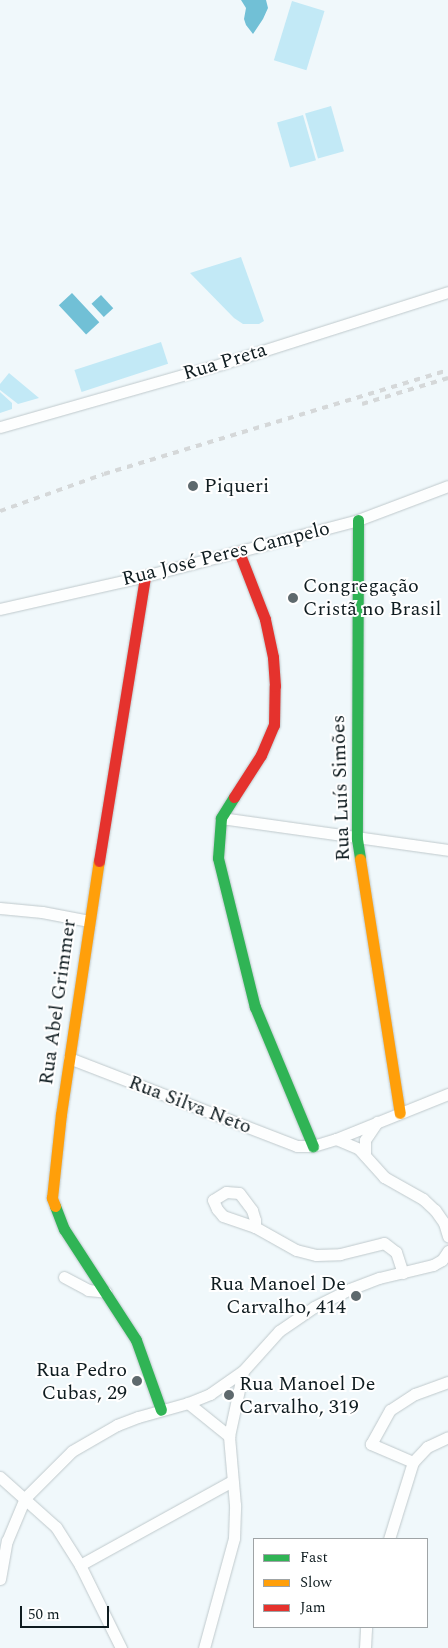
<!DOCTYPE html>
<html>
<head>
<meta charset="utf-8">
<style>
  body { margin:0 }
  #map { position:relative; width:448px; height:1648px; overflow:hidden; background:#f0f8fb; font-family:Spectral,serif }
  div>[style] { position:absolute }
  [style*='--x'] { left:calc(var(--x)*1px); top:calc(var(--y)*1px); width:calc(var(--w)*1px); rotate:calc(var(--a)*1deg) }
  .green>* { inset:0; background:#c2e9f6; transform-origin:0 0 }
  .water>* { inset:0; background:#71c0d6; transform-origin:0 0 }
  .roads { filter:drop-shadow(0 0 1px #bfc9cc) drop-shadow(0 0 1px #bfc9cc) }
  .street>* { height:11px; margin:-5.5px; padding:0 5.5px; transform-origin:5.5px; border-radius:5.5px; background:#fdfefe }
  .fast>* { height:11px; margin:-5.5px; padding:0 5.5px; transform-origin:5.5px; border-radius:5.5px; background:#30b455 }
  .slow>* { height:11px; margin:-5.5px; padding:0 5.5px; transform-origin:5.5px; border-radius:5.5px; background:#ff9f0a }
  .jam>* { height:11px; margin:-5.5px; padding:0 5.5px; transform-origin:5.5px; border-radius:5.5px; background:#e5322d }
  .rail>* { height:4px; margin-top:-2px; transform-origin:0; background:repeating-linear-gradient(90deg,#d5d8d9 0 6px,transparent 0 12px) }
  .dots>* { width:14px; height:14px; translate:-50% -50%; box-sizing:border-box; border:2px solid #fff; border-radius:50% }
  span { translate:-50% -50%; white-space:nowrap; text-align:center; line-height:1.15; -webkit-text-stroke:4px #fff; paint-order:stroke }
  .street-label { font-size:20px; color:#0f1c20 }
  .poi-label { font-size:20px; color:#0f1c20 }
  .left { translate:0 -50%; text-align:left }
  .right { translate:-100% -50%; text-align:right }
  .legend { position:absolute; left:253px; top:1538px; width:175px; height:90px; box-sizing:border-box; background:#fff; border:1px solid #9fa4a6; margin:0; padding:6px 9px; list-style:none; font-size:15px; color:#0f1c20 }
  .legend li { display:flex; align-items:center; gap:10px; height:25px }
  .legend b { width:25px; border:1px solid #9fa4a6 }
  .scale { position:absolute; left:20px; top:1606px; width:89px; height:22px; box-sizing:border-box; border:2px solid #0f1c20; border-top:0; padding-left:6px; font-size:15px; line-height:18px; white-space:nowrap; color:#0f1c20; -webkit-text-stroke:4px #fff; paint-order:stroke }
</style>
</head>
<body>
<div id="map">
  <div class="green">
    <i style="left:292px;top:1px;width:34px;height:62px;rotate:17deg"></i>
    <i style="left:331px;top:106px;width:47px;height:27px;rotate:74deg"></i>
    <i style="left:303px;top:115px;width:47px;height:27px;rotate:74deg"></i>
    <i style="clip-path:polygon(241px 257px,264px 321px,259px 324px,243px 324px,234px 318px,190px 273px)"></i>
    <i style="left:161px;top:342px;width:23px;height:91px;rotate:72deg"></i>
    <i style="clip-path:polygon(9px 373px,39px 398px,18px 404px,0 390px,0 384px)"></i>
    <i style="clip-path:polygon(0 392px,12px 403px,12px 409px,0 413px)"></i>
  </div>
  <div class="water">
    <i style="clip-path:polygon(241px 0,266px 0,268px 8px,263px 19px,253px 34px,246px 25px,244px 19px,246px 8px)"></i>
    <i style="left:72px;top:293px;width:40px;height:18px;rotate:47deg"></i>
    <i style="left:101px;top:295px;width:18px;height:13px;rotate:47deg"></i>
  </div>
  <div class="roads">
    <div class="street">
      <i style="--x:0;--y:427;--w:230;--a:-15.9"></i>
      <i style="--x:221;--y:364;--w:238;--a:-17.6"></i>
      <i style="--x:0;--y:609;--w:149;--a:-12.8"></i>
      <i style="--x:145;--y:576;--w:220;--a:-14.7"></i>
      <i style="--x:358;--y:520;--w:96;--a:-20.7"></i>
      <i style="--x:221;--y:818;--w:229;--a:8"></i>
      <i style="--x:0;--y:908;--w:42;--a:5.4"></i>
      <i style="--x:42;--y:912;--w:48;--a:10.8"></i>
      <i style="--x:69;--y:1058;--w:244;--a:21.1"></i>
      <i style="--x:297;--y:1146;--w:16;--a:0"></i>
      <i style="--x:313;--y:1146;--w:24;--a:-17"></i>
      <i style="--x:336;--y:1139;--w:121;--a:-21.9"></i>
      <i style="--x:336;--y:1139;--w:25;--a:23"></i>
      <i style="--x:359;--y:1149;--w:38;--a:48"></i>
      <i style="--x:384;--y:1177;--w:45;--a:29.4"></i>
      <i style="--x:423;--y:1199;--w:16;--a:43"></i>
      <i style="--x:435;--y:1210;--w:16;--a:55"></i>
      <i style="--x:444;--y:1223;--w:14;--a:73"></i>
      <i style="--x:365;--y:1155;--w:15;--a:-90"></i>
      <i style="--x:365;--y:1140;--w:22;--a:-56"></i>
      <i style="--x:255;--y:1227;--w:7;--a:-90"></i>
      <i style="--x:255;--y:1220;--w:10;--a:-107"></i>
      <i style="--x:252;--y:1210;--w:21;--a:-127"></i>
      <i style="--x:239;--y:1193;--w:13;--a:-176"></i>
      <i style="--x:226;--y:1192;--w:15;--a:148"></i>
      <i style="--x:213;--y:1200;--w:10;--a:66"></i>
      <i style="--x:217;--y:1209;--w:9;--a:49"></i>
      <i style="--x:223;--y:1216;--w:34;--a:19"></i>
      <i style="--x:255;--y:1227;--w:47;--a:29.3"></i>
      <i style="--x:296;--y:1250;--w:21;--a:14"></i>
      <i style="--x:316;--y:1255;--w:24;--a:-2"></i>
      <i style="--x:340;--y:1254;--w:45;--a:-14"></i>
      <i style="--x:384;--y:1243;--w:15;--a:37"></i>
      <i style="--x:396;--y:1252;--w:22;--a:72"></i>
      <i style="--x:64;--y:1277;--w:27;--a:28"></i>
      <i style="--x:88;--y:1290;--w:18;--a:6"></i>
      <i style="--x:188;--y:1403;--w:53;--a:38.8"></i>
      <i style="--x:413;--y:1462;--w:46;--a:-156.8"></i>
      <i style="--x:371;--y:1444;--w:39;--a:-61"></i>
      <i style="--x:390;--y:1410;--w:30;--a:-33"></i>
      <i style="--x:415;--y:1394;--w:35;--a:-20"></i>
      <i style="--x:0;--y:1477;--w:75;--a:41.8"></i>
      <i style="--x:56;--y:1527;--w:45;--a:57.7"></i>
      <i style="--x:80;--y:1565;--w:93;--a:63.7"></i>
      <i style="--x:389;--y:1539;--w:81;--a:-72.7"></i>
      <i style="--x:413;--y:1462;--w:21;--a:-47"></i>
      <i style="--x:427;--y:1447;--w:23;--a:-25"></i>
      <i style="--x:80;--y:1565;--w:174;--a:-28.9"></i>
      <i style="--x:0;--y:1579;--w:39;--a:-80"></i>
      <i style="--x:7;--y:1541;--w:47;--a:-67.3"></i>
      <i style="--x:25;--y:1498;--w:66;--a:-45"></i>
      <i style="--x:72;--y:1451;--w:52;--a:-30"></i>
      <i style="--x:117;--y:1425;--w:22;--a:-21"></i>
      <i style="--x:138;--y:1417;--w:52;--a:-15.6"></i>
      <i style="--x:188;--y:1403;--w:24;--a:-22"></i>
      <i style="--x:210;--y:1394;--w:40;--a:-34.9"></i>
      <i style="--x:243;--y:1371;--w:54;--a:-48"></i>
      <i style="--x:279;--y:1331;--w:42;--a:-34.4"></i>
      <i style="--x:314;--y:1307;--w:40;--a:-26.6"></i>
      <i style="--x:350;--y:1289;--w:31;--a:-21"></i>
      <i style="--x:379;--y:1278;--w:56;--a:-13.5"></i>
      <i style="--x:433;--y:1265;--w:10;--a:-29"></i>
      <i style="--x:442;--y:1260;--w:11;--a:-56"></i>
      <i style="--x:204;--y:1648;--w:114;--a:-74.7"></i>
      <i style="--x:234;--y:1538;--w:33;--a:-88"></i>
      <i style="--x:235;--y:1505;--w:69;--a:-95"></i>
      <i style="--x:229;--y:1436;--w:66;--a:-77.8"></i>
      <i style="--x:365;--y:1648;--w:21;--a:-87"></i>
    </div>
    <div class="fast">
      <i style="--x:358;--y:520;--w:319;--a:90.2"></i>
      <i style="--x:357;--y:839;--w:20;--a:81"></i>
      <i style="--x:234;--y:797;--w:25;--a:122"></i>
      <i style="--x:221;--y:818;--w:40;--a:94.3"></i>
      <i style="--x:218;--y:858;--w:154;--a:76.1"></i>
      <i style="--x:255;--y:1007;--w:151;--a:67.4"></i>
      <i style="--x:55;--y:1206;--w:25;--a:69"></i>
      <i style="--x:64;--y:1229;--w:132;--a:57"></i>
      <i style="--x:136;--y:1340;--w:74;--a:70.3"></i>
    </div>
    <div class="slow">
      <i style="--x:360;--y:859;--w:257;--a:81.1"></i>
      <i style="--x:55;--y:1206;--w:9;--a:-111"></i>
      <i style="--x:52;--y:1198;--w:84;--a:-83.9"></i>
      <i style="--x:61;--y:1114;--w:256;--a:-81.5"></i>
    </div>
    <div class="jam">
      <i style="--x:234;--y:797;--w:50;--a:-57.3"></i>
      <i style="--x:261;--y:755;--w:33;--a:-67"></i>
      <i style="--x:274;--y:725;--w:39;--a:-89"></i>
      <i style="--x:275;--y:686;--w:29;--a:-94"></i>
      <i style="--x:273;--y:657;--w:39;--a:-102"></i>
      <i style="--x:265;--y:619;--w:72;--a:-111.2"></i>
      <i style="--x:99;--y:861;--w:289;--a:-80.8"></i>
    </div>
  </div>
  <div class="rail">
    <i style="--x:362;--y:404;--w:90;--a:-16.8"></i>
    <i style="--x:0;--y:511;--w:110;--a:-19.6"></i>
    <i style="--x:104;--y:474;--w:359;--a:-16.8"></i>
  </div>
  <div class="dots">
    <i style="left:193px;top:486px;background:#5e696d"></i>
    <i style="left:293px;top:598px;background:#5e696d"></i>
    <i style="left:356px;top:1296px;background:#5e696d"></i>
    <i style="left:137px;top:1381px;background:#5e696d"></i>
    <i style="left:229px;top:1395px;background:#5e696d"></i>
  </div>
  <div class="street-label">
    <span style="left:225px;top:362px;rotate:-17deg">Rua Preta</span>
    <span style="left:226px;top:554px;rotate:-14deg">Rua José Peres Campelo</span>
    <span style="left:341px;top:788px;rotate:-92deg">Rua Luís Simões</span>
    <span style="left:58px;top:1002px;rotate:-82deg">Rua Abel Grimmer</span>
    <span style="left:190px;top:1105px;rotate:21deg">Rua Silva Neto</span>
  </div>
  <div class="poi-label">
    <span class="left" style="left:204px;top:486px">Piqueri</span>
    <span class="left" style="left:303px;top:598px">Congregação<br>Cristã no Brasil</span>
    <span class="right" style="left:346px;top:1296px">Rua Manoel De<br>Carvalho, 414</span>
    <span class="right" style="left:127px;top:1382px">Rua Pedro<br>Cubas, 29</span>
    <span class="left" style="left:239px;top:1396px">Rua Manoel De<br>Carvalho, 319</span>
  </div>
  <ul class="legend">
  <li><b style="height:6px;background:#30b455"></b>Fast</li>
  <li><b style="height:6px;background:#ff9f0a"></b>Slow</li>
  <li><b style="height:6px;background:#e5322d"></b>Jam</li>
  </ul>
  <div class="scale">50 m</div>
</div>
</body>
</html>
